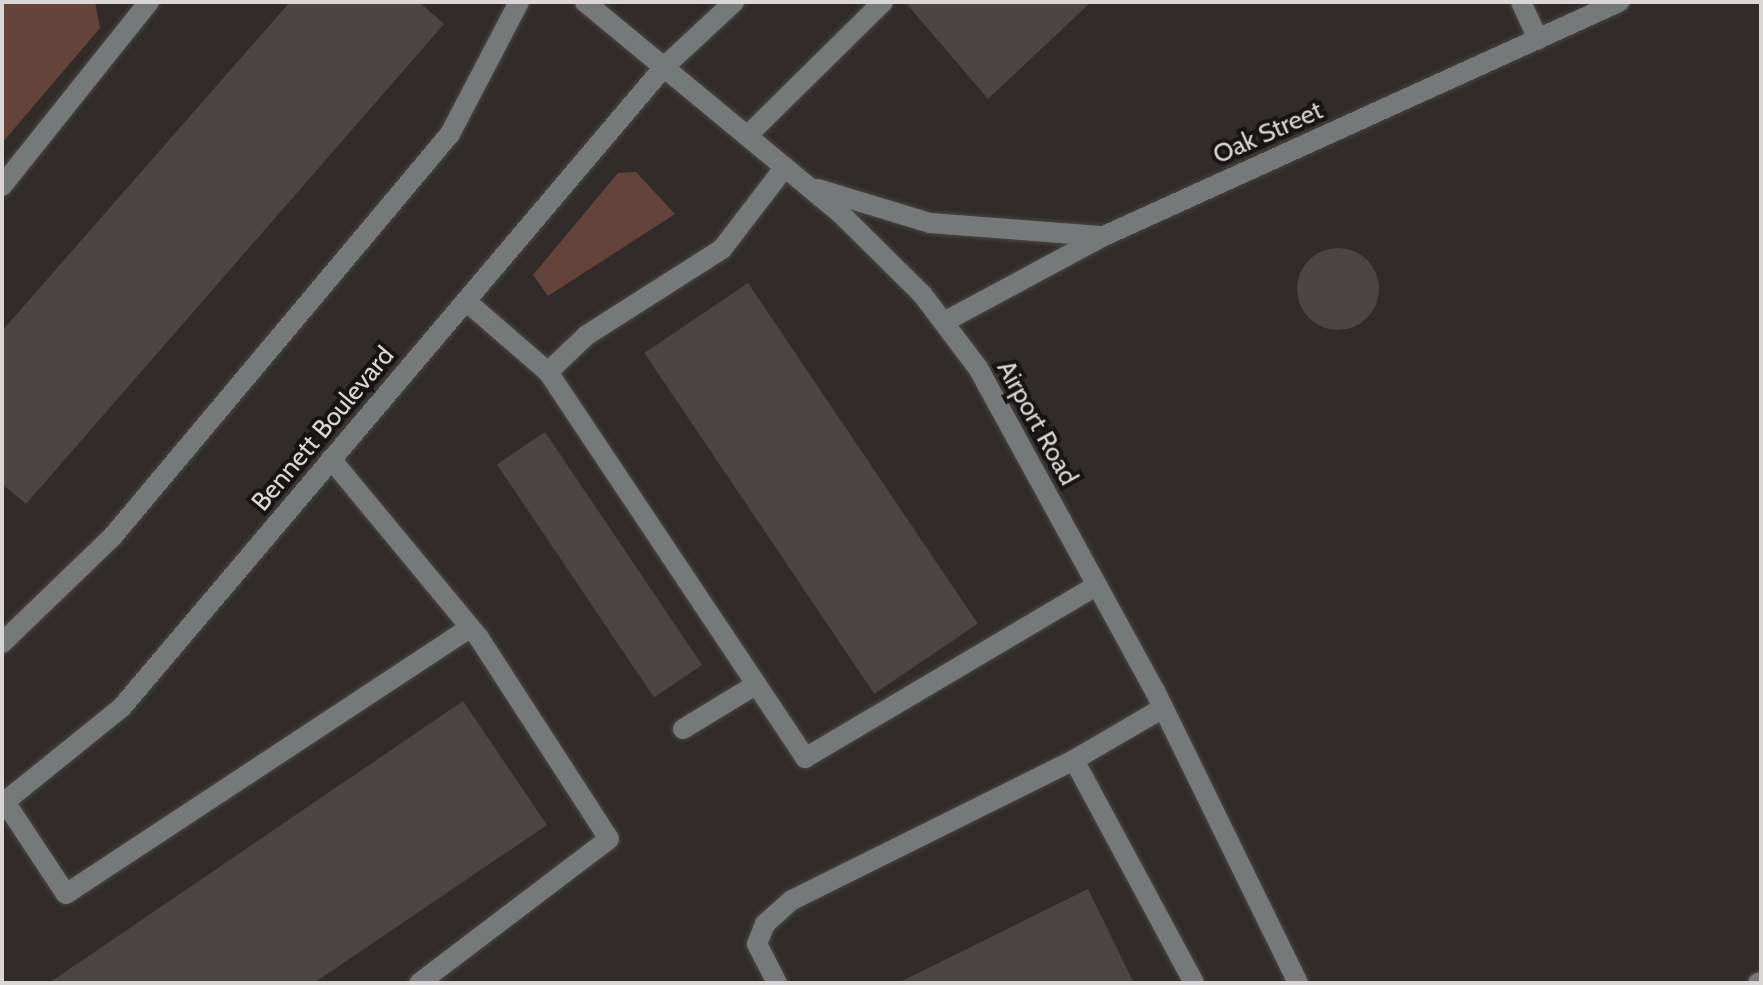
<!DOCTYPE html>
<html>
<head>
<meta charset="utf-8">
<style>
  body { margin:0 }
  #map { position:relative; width:1763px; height:985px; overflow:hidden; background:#312c2a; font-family:Cabin,sans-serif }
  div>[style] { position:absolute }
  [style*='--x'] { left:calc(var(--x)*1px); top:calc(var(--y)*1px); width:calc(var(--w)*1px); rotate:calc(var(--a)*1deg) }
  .green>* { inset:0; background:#64443a }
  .building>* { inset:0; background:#4b4543; transform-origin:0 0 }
  .round { border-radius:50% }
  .roads { filter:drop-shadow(0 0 2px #4c4745) drop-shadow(0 0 2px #4c4745) }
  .minor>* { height:20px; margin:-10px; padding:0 10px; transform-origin:10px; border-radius:10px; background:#76797a }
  span { translate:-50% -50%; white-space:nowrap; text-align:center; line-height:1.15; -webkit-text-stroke:8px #171514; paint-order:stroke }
  .street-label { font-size:26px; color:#d9d6d5 }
  .frame { position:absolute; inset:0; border:4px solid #d9d6d5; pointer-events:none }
</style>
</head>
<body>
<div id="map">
  <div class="green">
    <i style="clip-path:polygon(2px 2px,95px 2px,100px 28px,2px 143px)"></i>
    <i style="clip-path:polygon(636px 172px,675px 214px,548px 296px,533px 275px,618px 173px)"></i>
  </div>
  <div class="building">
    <i style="clip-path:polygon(290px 2px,419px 2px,444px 24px,26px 504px,2px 484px,2px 331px)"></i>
    <i style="clip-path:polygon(905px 2px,1091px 2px,988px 99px)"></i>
    <i class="round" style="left:1297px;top:248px;width:82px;height:82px"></i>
    <i style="left:748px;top:283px;width:411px;height:125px;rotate:56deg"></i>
    <i style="left:545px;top:432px;width:281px;height:58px;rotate:56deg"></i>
    <i style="clip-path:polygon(463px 701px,547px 825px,314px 983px,49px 983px)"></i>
    <i style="clip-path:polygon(1088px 889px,1134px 983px,898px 983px)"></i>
  </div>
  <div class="roads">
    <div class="minor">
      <i style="--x:585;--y:2;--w:328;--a:39.6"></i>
      <i style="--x:838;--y:211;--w:118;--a:44.7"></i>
      <i style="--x:922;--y:294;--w:93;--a:52.9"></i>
      <i style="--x:978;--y:368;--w:368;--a:61.3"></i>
      <i style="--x:1155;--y:691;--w:325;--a:63.9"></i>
      <i style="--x:1521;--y:2;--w:41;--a:65.3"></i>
      <i style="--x:747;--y:136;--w:191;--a:-44.6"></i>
      <i style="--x:2;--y:186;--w:236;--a:-51.4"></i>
      <i style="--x:818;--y:189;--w:117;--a:16.9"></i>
      <i style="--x:930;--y:223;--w:170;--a:4.4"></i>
      <i style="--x:466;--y:301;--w:108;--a:40.9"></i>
      <i style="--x:548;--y:372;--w:464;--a:56.3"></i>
      <i style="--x:805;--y:758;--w:339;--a:-30.6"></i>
      <i style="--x:944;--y:322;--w:182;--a:-28.3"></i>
      <i style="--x:1104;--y:236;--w:566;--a:-24.44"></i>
      <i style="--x:548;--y:372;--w:54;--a:-43.5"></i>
      <i style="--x:587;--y:335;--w:160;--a:-32.5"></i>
      <i style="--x:722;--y:249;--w:103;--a:-52.5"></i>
      <i style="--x:331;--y:459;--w:232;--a:50.4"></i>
      <i style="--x:479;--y:638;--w:239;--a:57.1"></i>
      <i style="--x:609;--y:839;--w:238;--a:142.8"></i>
      <i style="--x:2;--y:643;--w:154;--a:-43.9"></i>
      <i style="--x:113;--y:536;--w:525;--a:-50.03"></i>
      <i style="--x:450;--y:134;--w:149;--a:-62.4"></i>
      <i style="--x:1163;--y:708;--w:103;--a:149.7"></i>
      <i style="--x:1074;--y:760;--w:253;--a:61.7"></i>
      <i style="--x:683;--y:729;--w:81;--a:-31.3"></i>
      <i style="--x:5;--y:802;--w:110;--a:56.5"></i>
      <i style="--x:66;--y:894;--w:484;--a:-33.4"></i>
      <i style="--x:2;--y:804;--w:154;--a:-38.9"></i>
      <i style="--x:122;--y:707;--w:839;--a:-49.74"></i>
      <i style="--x:664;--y:67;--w:96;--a:-42.9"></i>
      <i style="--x:777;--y:983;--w:44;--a:-117.1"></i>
      <i style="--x:757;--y:944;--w:22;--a:-68"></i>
      <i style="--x:765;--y:924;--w:36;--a:-42"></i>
      <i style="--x:792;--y:900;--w:315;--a:-26.4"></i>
      <i style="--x:1758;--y:983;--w:3;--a:-18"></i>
    </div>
  </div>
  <div class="street-label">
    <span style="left:1268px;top:133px;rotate:-24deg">Oak Street</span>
    <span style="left:1037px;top:423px;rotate:61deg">Airport Road</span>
    <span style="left:323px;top:429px;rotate:-50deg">Bennett Boulevard</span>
  </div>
  <div class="frame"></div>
</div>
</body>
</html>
